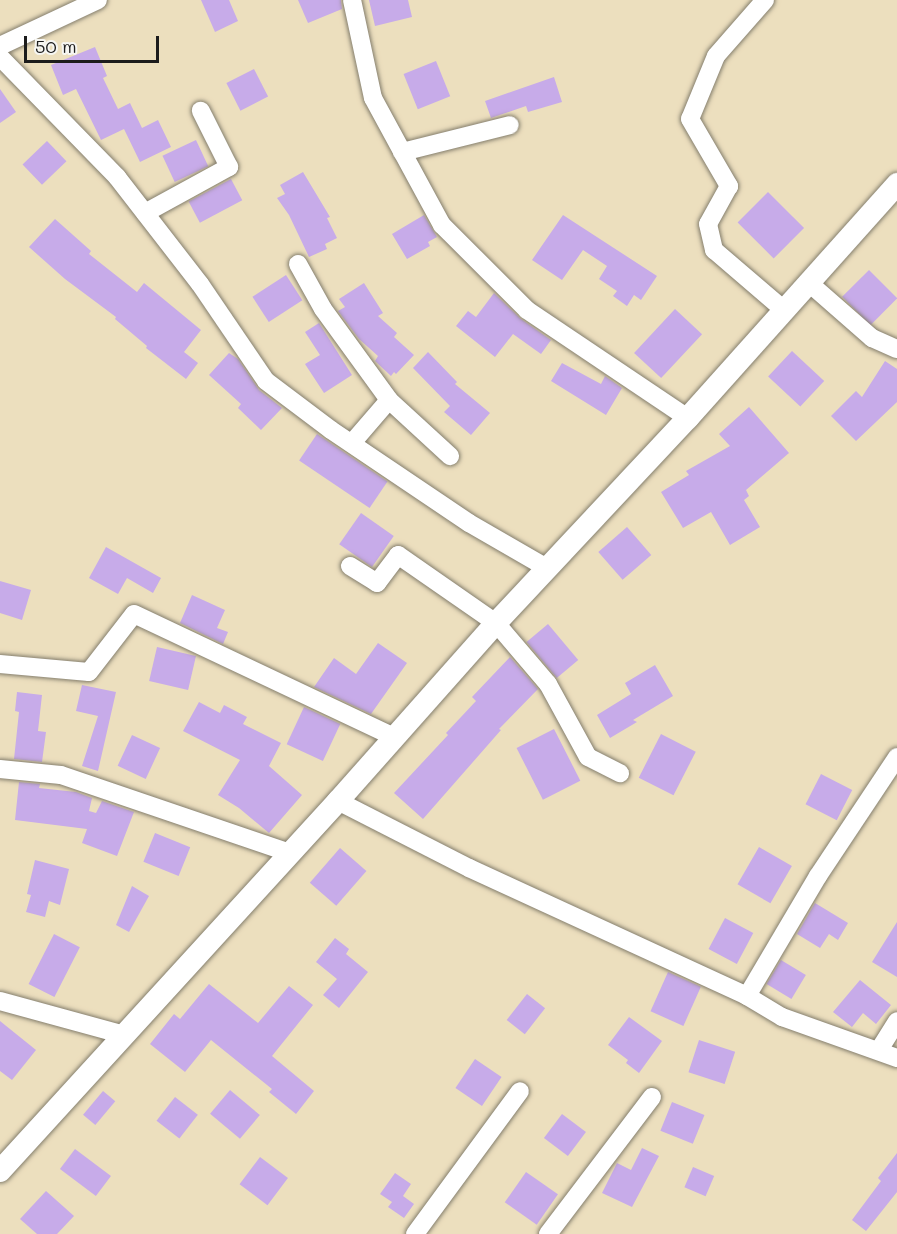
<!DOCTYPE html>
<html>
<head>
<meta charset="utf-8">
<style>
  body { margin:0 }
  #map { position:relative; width:897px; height:1234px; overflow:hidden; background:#ecdfbe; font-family:Mali,sans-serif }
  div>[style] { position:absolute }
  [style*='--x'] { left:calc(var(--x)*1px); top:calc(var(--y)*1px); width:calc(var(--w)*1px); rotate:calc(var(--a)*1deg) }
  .building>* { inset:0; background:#c7abe9; transform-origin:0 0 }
  .roads { filter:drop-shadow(0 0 2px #847e6d) drop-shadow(0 0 2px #847e6d) }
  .minor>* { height:18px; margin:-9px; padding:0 9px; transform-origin:9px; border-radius:9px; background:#fff }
  .tertiary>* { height:22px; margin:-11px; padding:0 11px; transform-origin:11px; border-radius:11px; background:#fff }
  span { translate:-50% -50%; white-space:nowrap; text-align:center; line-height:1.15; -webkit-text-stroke:6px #f6f6f2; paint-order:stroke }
  .scale { position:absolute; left:24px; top:36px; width:135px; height:27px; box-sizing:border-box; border:3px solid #1c1c1c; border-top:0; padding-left:8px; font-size:18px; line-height:21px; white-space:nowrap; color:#1c1c1c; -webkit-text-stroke:4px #f6f6f2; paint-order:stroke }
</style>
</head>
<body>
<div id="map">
  <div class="building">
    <i style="clip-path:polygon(201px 0,229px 0,238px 21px,215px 32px)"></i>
    <i style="clip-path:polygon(298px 0,341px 0,342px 9px,308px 23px)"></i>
    <i style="clip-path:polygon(369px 0,408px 0,412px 17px,375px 26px)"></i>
    <i style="clip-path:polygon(95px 47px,107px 76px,103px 78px,118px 109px,130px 103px,142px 128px,158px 120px,171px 147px,140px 162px,124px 129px,101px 140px,76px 89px,63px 95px,51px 65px)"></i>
    <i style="left:436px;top:61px;width:38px;height:35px;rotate:68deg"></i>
    <i style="left:254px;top:69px;width:31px;height:31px;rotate:63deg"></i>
    <i style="clip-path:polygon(554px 77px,562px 102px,528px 112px,526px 106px,491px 118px,485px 101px)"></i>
    <i style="clip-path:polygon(0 89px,16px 112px,0 123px)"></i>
    <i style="left:196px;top:140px;width:29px;height:37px;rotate:65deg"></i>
    <i style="left:47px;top:141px;width:28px;height:34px;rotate:46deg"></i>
    <i style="clip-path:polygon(303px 172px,330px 217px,327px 218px,337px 238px,325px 244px,327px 249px,309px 257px,289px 215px,277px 198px,285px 194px,280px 185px)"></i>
    <i style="left:231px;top:179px;width:24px;height:48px;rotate:62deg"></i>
    <i style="left:768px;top:192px;width:51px;height:43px;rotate:45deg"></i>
    <i style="clip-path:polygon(424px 215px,437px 237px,428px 242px,430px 246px,407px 259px,392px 234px)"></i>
    <i style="clip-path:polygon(563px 215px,657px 276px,641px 300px,634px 295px,627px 306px,613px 296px,617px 291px,599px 279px,607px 266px,583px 250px,562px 280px,532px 260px)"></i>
    <i style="clip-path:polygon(55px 219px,91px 251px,89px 254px,137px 292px,144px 283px,201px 330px,184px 352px,198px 363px,186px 379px,146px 348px,147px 346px,115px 319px,116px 317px,65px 279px,29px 247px)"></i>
    <i style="left:869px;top:270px;width:40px;height:38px;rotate:45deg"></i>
    <i style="left:286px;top:275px;width:30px;height:40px;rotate:57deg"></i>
    <i style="clip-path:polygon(364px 283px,383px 313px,378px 316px,397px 333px,394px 337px,414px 355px,396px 374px,394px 372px,391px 376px,375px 361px,378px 356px,359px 339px,338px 311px,345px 307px,339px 299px)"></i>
    <i style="clip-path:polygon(494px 293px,521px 319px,551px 340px,541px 354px,513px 334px,495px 357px,456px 326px,468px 311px,476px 317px)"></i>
    <i style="left:675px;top:309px;width:37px;height:60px;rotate:43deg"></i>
    <i style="clip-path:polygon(319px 323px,352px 375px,324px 393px,305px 364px,320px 355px,305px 332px)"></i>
    <i style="left:792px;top:351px;width:44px;height:35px;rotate:43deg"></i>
    <i style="clip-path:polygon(428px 352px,457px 382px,455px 384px,490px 413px,471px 435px,444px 412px,450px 406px,413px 368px)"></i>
    <i style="clip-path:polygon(229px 353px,238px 359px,259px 390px,282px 408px,261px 430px,238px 408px,241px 404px,209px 375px)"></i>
    <i style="clip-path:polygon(885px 361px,897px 369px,897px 402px,856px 441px,831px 416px,856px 391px,862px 397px)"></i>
    <i style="clip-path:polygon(562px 363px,601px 384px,605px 376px,622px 388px,606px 415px,551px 381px)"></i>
    <i style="clip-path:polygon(749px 407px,789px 453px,746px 490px,749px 496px,744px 500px,760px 527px,730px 545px,711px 512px,683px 528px,661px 492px,689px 475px,686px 471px,730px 446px,719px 434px)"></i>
    <i style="left:317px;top:434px;width:85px;height:32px;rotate:34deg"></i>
    <i style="left:361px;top:513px;width:40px;height:38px;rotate:35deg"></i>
    <i style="left:627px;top:527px;width:37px;height:38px;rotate:49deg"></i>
    <i style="clip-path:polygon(106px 547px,161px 578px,153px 593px,127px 578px,118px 594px,89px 578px)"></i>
    <i style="clip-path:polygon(0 581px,31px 590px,22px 620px,0 613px)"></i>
    <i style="clip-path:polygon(192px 595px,225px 610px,217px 628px,228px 632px,223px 644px,180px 623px)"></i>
    <i style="left:548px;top:624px;width:47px;height:28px;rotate:50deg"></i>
    <i style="clip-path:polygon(378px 643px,407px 663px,371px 714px,314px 687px,334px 658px,356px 674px)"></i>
    <i style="left:157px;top:647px;width:40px;height:35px;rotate:13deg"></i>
    <i style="clip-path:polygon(510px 657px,538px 689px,499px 729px,501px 730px,423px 819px,394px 793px,448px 735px,446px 733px,476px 701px,472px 697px)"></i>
    <i style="clip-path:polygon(655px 665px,673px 696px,633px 720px,637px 722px,610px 738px,597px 715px,631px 694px,625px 683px)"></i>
    <i style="clip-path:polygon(82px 685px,116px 692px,98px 771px,82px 766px,98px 716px,76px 711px)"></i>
    <i style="clip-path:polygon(17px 692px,42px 695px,38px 731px,46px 732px,42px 762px,14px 759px,19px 712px,15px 711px)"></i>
    <i style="clip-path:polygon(199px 702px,220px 713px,224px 705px,247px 717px,243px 724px,281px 743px,269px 766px,302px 795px,269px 833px,239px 808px,218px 795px,240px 760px,183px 731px)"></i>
    <i style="left:304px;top:707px;width:40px;height:41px;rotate:25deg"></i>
    <i style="left:554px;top:729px;width:58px;height:42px;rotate:63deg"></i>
    <i style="left:661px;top:734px;width:39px;height:49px;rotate:27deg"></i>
    <i style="left:132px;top:735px;width:31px;height:34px;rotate:25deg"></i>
    <i style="left:821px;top:774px;width:35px;height:34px;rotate:27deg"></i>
    <i style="clip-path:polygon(19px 782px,40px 784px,39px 788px,76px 792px,92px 798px,89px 811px,96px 813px,102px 801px,134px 812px,117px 856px,82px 843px,87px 829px,15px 820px)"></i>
    <i style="left:155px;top:833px;width:38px;height:31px;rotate:22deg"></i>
    <i style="left:759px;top:847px;width:38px;height:43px;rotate:30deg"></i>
    <i style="left:340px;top:848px;width:35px;height:46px;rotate:41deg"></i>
    <i style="clip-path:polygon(35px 860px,69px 869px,60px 905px,49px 901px,45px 917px,26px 912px,31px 895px,27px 894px)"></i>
    <i style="clip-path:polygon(132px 886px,149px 896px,129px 932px,116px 925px)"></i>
    <i style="clip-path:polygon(815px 903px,848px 923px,838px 940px,829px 934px,820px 948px,797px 934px)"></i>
    <i style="left:725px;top:918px;width:32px;height:35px;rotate:28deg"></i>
    <i style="clip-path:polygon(897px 922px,897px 977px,872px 962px)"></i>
    <i style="left:54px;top:934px;width:29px;height:56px;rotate:27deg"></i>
    <i style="clip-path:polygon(335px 938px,349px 949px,346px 954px,368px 972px,339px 1008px,323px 995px,337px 979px,316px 962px)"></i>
    <i style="left:781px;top:960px;width:29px;height:28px;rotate:31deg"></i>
    <i style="left:668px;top:972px;width:36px;height:43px;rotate:24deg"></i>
    <i style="clip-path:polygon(860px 980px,891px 1005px,876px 1024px,863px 1013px,852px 1027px,833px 1012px)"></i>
    <i style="clip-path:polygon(209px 984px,258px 1023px,289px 986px,313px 1005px,272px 1056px,314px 1091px,296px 1114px,269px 1092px,272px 1089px,211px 1040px,185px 1072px,150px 1044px,174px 1014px,180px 1019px)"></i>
    <i style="left:527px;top:994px;width:23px;height:33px;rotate:38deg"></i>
    <i style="clip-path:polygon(629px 1017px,662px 1041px,639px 1073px,626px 1063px,628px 1060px,608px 1045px)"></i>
    <i style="clip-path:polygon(0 1021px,36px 1050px,12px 1080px,0 1071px)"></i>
    <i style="left:699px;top:1040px;width:38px;height:34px;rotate:18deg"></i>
    <i style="left:475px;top:1059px;width:32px;height:35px;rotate:34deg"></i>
    <i style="left:230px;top:1090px;width:39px;height:31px;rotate:40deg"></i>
    <i style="left:103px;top:1091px;width:16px;height:31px;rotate:40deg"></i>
    <i style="left:175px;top:1097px;width:29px;height:30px;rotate:38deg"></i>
    <i style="left:672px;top:1102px;width:35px;height:31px;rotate:22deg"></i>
    <i style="left:562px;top:1114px;width:30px;height:30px;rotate:37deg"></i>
    <i style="clip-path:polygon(642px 1148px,659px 1156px,632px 1207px,602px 1193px,617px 1163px,631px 1170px)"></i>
    <i style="left:75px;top:1149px;width:45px;height:25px;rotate:37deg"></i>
    <i style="clip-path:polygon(897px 1153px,897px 1192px,866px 1231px,852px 1220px,881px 1181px,878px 1178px)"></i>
    <i style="left:260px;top:1157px;width:35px;height:34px;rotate:37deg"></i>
    <i style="left:693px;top:1167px;width:23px;height:22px;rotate:23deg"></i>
    <i style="left:526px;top:1172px;width:39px;height:37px;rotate:35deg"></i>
    <i style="clip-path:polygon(395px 1173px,411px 1184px,403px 1196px,414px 1204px,404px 1218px,388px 1207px,392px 1202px,380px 1194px)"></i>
    <i style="clip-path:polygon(46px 1191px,74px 1216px,57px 1234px,37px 1234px,20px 1219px)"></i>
  </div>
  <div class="roads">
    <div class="minor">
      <i style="--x:352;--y:0;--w:100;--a:77.9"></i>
      <i style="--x:373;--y:98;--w:145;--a:61.5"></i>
      <i style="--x:442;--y:225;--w:120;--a:45"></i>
      <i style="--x:527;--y:310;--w:194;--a:33.9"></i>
      <i style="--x:765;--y:0;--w:74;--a:131.2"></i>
      <i style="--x:716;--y:56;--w:68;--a:112.4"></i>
      <i style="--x:690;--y:119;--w:78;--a:59.8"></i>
      <i style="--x:729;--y:186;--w:43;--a:118.9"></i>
      <i style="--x:708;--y:224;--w:27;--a:77"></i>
      <i style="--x:714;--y:250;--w:92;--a:40.6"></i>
      <i style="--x:0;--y:46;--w:108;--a:-25.1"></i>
      <i style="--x:0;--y:57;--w:168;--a:45.7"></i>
      <i style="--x:117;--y:177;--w:135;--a:52.2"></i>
      <i style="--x:200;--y:284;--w:117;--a:55.8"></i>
      <i style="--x:266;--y:381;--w:81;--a:37"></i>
      <i style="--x:331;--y:430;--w:166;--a:34"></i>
      <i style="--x:469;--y:523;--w:90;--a:30"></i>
      <i style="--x:402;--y:152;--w:111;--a:-14"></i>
      <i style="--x:145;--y:213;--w:96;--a:-28.7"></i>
      <i style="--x:229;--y:167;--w:63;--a:-116.6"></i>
      <i style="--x:298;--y:264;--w:51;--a:60.9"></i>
      <i style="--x:323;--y:309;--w:112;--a:54"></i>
      <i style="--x:389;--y:400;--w:57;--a:130.7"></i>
      <i style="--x:808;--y:282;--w:85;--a:41.2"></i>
      <i style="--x:872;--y:338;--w:27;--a:24"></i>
      <i style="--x:389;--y:400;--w:83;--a:42.6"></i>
      <i style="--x:350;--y:566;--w:32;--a:32"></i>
      <i style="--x:377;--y:583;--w:35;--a:-53"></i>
      <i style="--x:398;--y:555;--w:119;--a:34.8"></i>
      <i style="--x:496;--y:623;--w:80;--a:49.6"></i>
      <i style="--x:548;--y:684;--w:83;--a:61.3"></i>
      <i style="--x:588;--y:757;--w:36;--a:27"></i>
      <i style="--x:0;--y:664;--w:89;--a:5.1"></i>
      <i style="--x:89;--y:672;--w:73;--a:-52.2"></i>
      <i style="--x:134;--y:614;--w:288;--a:25.3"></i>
      <i style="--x:0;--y:769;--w:61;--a:5.6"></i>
      <i style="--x:61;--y:775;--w:242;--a:18.8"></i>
      <i style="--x:338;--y:801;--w:147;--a:27.1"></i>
      <i style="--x:469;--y:868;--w:306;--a:24.7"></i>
      <i style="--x:747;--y:996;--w:41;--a:31"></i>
      <i style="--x:782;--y:1017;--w:122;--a:19.6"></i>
      <i style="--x:747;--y:996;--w:139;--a:-59.4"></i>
      <i style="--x:818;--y:876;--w:143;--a:-56.4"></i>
      <i style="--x:0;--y:1001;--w:129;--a:15.3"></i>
      <i style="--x:879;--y:1050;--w:34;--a:-58"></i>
      <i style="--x:415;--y:1234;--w:177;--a:-53.7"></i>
      <i style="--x:548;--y:1234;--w:172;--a:-52.8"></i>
    </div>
    <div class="tertiary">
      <i style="--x:0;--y:1171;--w:501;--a:-47.59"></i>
      <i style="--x:338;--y:801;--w:238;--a:-48.4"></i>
      <i style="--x:496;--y:623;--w:281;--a:-46.9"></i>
      <i style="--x:688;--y:418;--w:314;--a:-48.2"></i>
    </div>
  </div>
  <div class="scale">50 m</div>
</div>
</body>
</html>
